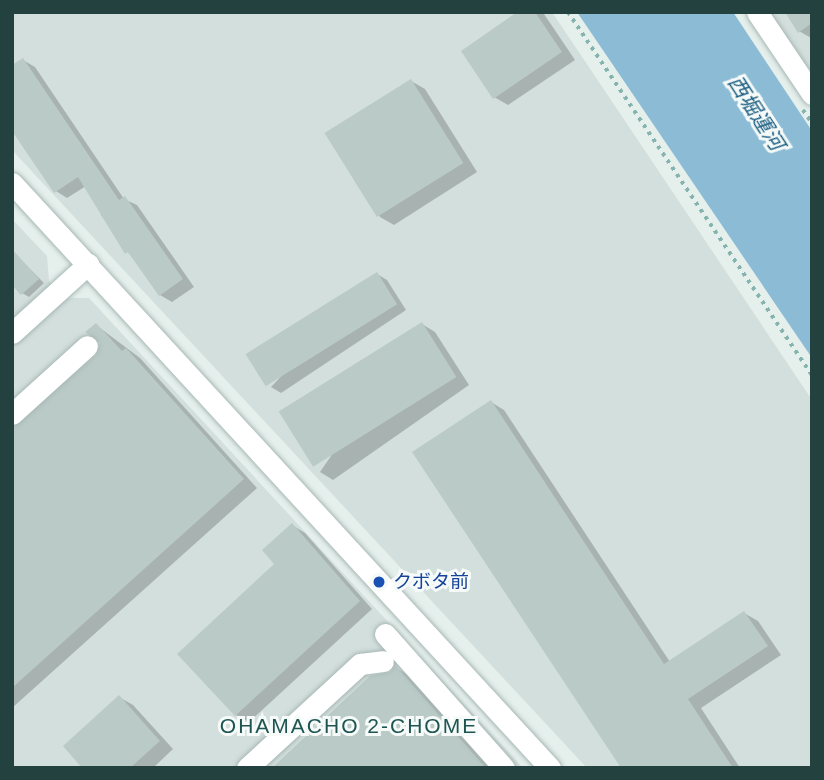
<!DOCTYPE html>
<html>
<head>
<meta charset="utf-8">
<style>
  body { margin:0 }
  #map { position:relative; width:824px; height:780px; overflow:hidden; background:#e5efec; font-family:Helvetica,"Noto Sans JP",sans-serif }
  div>[style] { position:absolute }
  [style*='--x'] { left:calc(var(--x)*1px); top:calc(var(--y)*1px); width:calc(var(--w)*1px); rotate:calc(var(--a)*1deg) }
  .built>* { inset:0; background:#d3dfdc }
  .water>* { inset:0; background:#8cbcd5 }
  .shadow>* { inset:0; background:#0003 }
  .building>* { inset:0; background:#bacac6; transform-origin:0 0 }
  .path>* { height:3.5px; margin-top:-1.75px; transform-origin:0; background:repeating-linear-gradient(90deg,#85b3ad 0 3.5px,transparent 0 8.5px) }
  .roads { filter:drop-shadow(0 0 2px #a7b8b5) drop-shadow(0 0 2px #a7b8b5) }
  .minor>* { height:21px; margin:-10.5px; padding:0 10.5px; transform-origin:10.5px; border-radius:10.5px; background:#fff }
  .dots>* { width:19px; height:19px; translate:-50% -50%; box-sizing:border-box; border:4px solid #f6fbf9; border-radius:50% }
  span { translate:-50% -50%; white-space:nowrap; text-align:center; line-height:1.15; -webkit-text-stroke:6px #f6fbf9; paint-order:stroke }
  .transit-label { font-size:19px; color:#164399 }
  .left { translate:0 -50%; text-align:left }
  .water-label { font-size:21px; color:#1a5d81; font-style:italic }
  .neighbourhood-label { font-size:21px; color:#1e5552; letter-spacing:2px }
  .frame { position:absolute; inset:0; border:14px solid #23423f; pointer-events:none }
</style>
</head>
<body>
<div id="map">
  <div class="built">
    <i style="clip-path:polygon(12px 12px,552px 12px,812px 400px,812px 768px,587px 768px,12px 150px)"></i>
    <i style="clip-path:polygon(769px 12px,812px 12px,812px 76px)"></i>
    <i style="clip-path:polygon(12px 219px,47px 256px,49px 281px,64px 298px,89px 298px,523px 768px,12px 768px)"></i>
  </div>
  <div class="water">
    <i style="clip-path:polygon(577px 12px,733px 12px,812px 131px,812px 358px)"></i>
  </div>
  <div class="shadow">
    <i style="clip-path:polygon(520px 12px,544px 14px,575px 60px,508px 105px,494px 97px)"></i>
    <i style="clip-path:polygon(812px 12px,812px 37px,811px 38px,799px 31px)"></i>
    <i style="clip-path:polygon(23px 60px,35px 67px,124px 199px,137px 205px,194px 287px,172px 302px,160px 295px,101px 215px,104px 213px,86px 186px,67px 198px,56px 191px)"></i>
    <i style="clip-path:polygon(411px 81px,425px 89px,477px 172px,394px 225px,380px 217px,328px 134px)"></i>
    <i style="clip-path:polygon(18px 257px,44px 283px,29px 297px,22px 293px)"></i>
    <i style="clip-path:polygon(377px 274px,387px 280px,406px 310px,281px 393px,271px 387px)"></i>
    <i style="clip-path:polygon(422px 324px,435px 332px,469px 385px,333px 480px,320px 472px)"></i>
    <i style="clip-path:polygon(96px 325px,140px 358px,257px 488px,12px 708px,12px 428px,97px 357px,102px 342px)"></i>
    <i style="clip-path:polygon(491px 402px,504px 410px,670px 662px,744px 613px,758px 621px,781px 655px,701px 708px,740px 768px,623px 768px)"></i>
    <i style="clip-path:polygon(292px 525px,305px 533px,372px 609px,249px 722px,236px 715px,180px 654px,277px 564px)"></i>
    <i style="clip-path:polygon(396px 668px,410px 676px,491px 768px,274px 768px)"></i>
    <i style="clip-path:polygon(119px 697px,133px 705px,173px 749px,153px 768px,85px 768px)"></i>
  </div>
  <div class="building">
    <i style="clip-path:polygon(517px 12px,535px 12px,562px 52px,493px 99px,461px 51px)"></i>
    <i style="clip-path:polygon(785px 12px,812px 12px,812px 23px,798px 33px)"></i>
    <i style="clip-path:polygon(23px 58px,119px 200px,125px 196px,183px 279px,159px 296px,128px 252px,125px 254px,78px 177px,54px 193px,12px 131px,12px 65px)"></i>
    <i style="left:411px;top:79px;width:99px;height:102px;rotate:58deg"></i>
    <i style="clip-path:polygon(12px 249px,39px 279px,21px 295px,12px 285px)"></i>
    <i style="left:377px;top:272px;width:38px;height:155px;rotate:58deg"></i>
    <i style="left:422px;top:322px;width:65px;height:169px;rotate:58deg"></i>
    <i style="clip-path:polygon(96px 323px,122px 351px,126px 348px,244px 479px,12px 688px,12px 427px,96px 355px,100px 343px,85px 332px)"></i>
    <i style="clip-path:polygon(491px 400px,664px 664px,744px 611px,768px 646px,688px 699px,733px 768px,621px 768px,412px 452px)"></i>
    <i style="clip-path:polygon(292px 523px,360px 601px,235px 716px,177px 654px,274px 564px,262px 550px)"></i>
    <i style="clip-path:polygon(395px 665px,486px 768px,272px 768px,370px 676px,390px 672px)"></i>
    <i style="clip-path:polygon(119px 695px,160px 741px,130px 768px,82px 768px,63px 746px)"></i>
  </div>
  <div class="path">
    <i style="--x:568;--y:12;--w:437;--a:56.1"></i>
    <i style="--x:803;--y:110;--w:16;--a:55"></i>
  </div>
  <div class="roads">
    <div class="minor">
      <i style="--x:757;--y:12;--w:99;--a:56.1"></i>
      <i style="--x:12;--y:183;--w:795;--a:47.4"></i>
      <i style="--x:12;--y:333;--w:103;--a:-42.2"></i>
      <i style="--x:12;--y:414;--w:101;--a:-42.2"></i>
      <i style="--x:385;--y:634;--w:179;--a:48.4"></i>
      <i style="--x:247;--y:768;--w:154;--a:-42.6"></i>
      <i style="--x:360;--y:664;--w:23;--a:-7"></i>
    </div>
  </div>
  <div class="dots">
    <i style="left:379px;top:582px;background:#1a4fb4"></i>
  </div>
  <div class="transit-label">
    <span class="left" style="left:393px;top:582px">クボタ前</span>
  </div>
  <div class="water-label">
    <span style="left:756px;top:113px;rotate:57deg">西堀運河</span>
  </div>
  <div class="neighbourhood-label">
    <span style="left:349px;top:726px">OHAMACHO 2-CHOME</span>
  </div>
  <div class="frame"></div>
</div>
</body>
</html>
